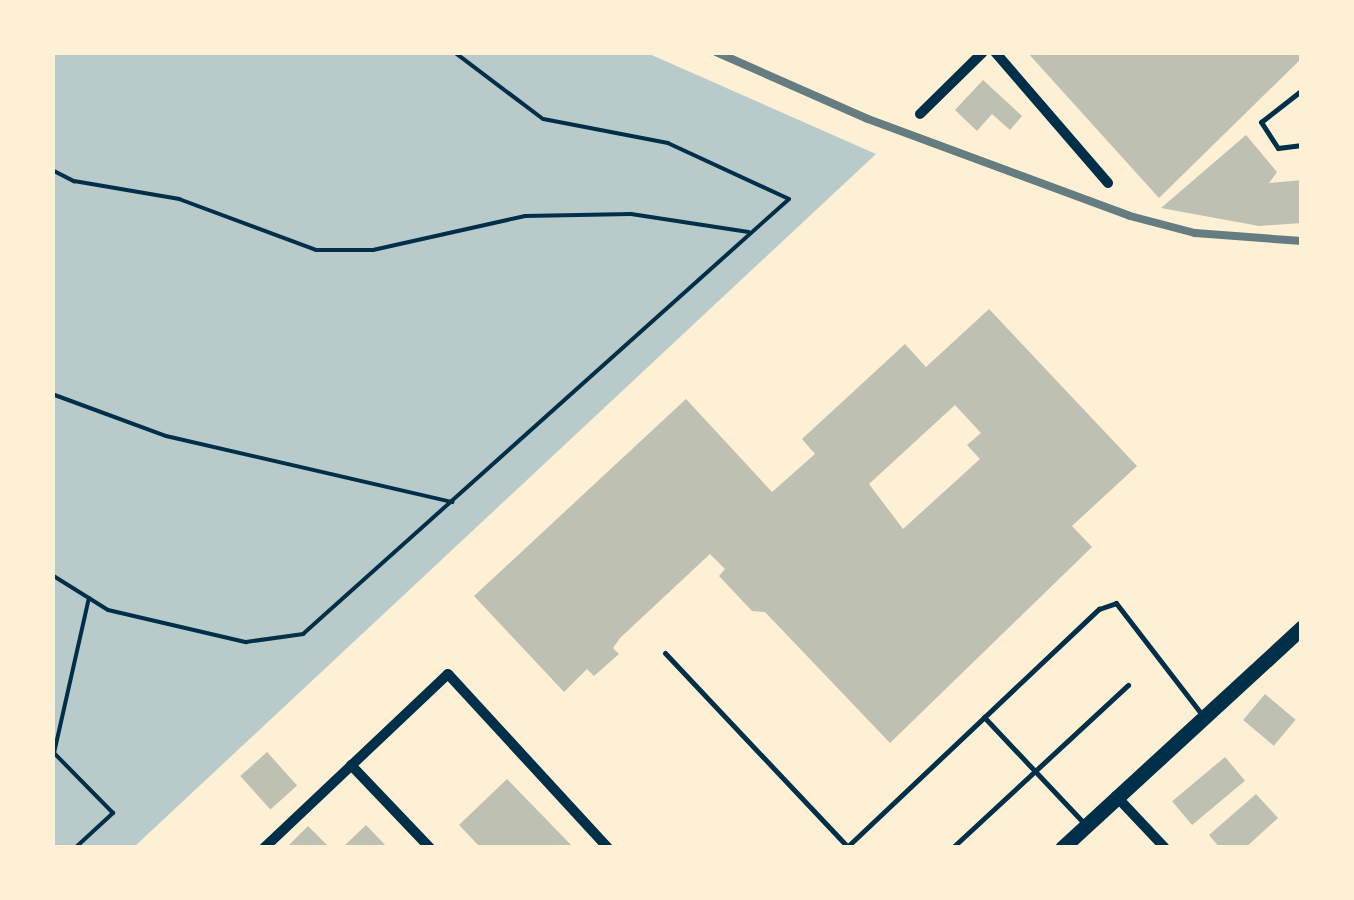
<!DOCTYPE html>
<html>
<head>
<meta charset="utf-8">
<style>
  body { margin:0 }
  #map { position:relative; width:1354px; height:900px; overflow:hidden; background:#fdf0d5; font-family:Roboto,sans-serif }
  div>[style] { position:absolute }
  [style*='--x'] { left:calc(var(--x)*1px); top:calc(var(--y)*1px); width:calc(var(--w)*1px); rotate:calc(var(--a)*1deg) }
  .green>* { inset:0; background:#b9caca }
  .building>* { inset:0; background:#bec0b2; transform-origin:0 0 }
  .path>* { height:4px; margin:-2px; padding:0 2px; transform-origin:2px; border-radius:2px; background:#003049 }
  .service>* { height:5px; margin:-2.5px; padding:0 2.5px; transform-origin:2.5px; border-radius:2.5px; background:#003049 }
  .minor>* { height:10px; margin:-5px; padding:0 5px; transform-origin:5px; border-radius:5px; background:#003049 }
  .secondary>* { height:15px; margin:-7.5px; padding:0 7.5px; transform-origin:7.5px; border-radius:7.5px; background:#003049 }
  .rail>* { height:8px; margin:-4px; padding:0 4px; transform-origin:4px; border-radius:4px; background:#657d81 }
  span { translate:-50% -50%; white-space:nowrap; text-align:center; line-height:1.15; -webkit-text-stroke:9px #fdf0d5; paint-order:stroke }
  .frame { position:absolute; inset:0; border:55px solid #fdf0d5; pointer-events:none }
</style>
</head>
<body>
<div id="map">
  <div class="green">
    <i style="clip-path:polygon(52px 53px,647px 53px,876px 154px,134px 847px,53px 847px)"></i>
  </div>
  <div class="building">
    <i style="clip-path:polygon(1027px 52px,1302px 52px,1302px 58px,1159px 198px)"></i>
    <i style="clip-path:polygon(983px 80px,1022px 116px,1010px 130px,992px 114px,977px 131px,955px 110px)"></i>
    <i style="clip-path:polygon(1246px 135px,1277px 172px,1269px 183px,1302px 180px,1302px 223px,1259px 226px,1161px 208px)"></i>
    <i style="clip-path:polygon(evenodd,989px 309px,1137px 466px,1072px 526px,1092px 547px,890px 743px,765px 612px,752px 611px,719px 576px,725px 569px,710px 554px,620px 638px,613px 648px,619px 654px,594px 676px,587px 669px,564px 692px,474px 596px,686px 399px,772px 492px,815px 454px,802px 439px,905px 344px,926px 367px,989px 309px,955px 405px,981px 433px,967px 445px,980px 459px,903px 529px,869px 484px,955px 405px)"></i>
    <i style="left:1265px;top:694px;width:40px;height:34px;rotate:40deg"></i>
    <i style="left:267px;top:752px;width:45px;height:36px;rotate:48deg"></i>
    <i style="left:1225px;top:757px;width:31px;height:69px;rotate:50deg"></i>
    <i style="clip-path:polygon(507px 779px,574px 848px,481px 848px,459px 825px)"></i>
    <i style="clip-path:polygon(1256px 794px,1278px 818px,1245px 848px,1220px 848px,1209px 835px)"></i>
    <i style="clip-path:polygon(366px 825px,388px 848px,342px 848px)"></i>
    <i style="clip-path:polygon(308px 826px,330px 848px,286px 848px)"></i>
  </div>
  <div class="path">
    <i style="--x:52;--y:170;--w:25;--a:27"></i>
    <i style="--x:74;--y:181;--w:107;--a:9.7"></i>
    <i style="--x:179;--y:199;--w:146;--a:20.4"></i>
    <i style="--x:316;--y:250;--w:57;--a:0"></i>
    <i style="--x:373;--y:250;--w:156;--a:-12.6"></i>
    <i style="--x:525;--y:216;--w:106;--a:-1.1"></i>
    <i style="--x:631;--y:214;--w:119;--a:8.7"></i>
    <i style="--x:52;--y:394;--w:121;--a:20.2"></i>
    <i style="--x:166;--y:436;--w:294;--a:13"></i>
    <i style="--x:52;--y:575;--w:66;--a:32"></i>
    <i style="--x:108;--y:610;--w:142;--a:13.1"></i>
    <i style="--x:246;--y:642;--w:58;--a:-8"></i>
    <i style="--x:303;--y:634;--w:652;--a:-41.83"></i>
    <i style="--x:789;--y:199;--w:133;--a:-155.2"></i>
    <i style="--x:668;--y:143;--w:127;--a:-169.1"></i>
    <i style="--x:543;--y:119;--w:111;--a:-143"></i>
    <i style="--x:75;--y:848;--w:52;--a:-42.6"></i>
    <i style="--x:113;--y:813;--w:84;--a:-134.5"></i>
    <i style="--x:54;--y:753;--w:159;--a:-77.3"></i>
  </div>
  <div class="service">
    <i style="--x:1302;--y:90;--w:52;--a:142"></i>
    <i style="--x:1261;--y:122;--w:31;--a:57"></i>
    <i style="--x:1278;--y:148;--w:24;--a:-7"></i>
    <i style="--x:665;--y:653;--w:267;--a:46.7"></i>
    <i style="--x:984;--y:717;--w:147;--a:46.7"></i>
    <i style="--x:847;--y:847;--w:347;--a:-43.4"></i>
    <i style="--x:1099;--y:609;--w:18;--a:-19"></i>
    <i style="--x:1116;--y:603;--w:143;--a:52.4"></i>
    <i style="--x:952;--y:848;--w:240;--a:-42.8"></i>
  </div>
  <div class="minor">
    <i style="--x:995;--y:52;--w:173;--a:49.2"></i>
    <i style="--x:920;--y:114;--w:88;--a:-44.5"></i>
    <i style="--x:351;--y:765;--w:115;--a:46.4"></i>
    <i style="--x:1116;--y:796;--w:71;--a:46.7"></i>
    <i style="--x:264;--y:848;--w:253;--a:-43.4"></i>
    <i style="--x:448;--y:674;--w:236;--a:47.4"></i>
  </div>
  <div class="secondary">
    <i style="--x:1062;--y:848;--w:326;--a:-42.6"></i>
  </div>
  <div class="rail">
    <i style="--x:716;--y:52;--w:166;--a:23.8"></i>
    <i style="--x:868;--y:119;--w:279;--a:20.3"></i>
    <i style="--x:1130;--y:216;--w:67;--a:14.7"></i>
    <i style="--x:1195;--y:233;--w:107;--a:4.3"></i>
  </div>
  <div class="frame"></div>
</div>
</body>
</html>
